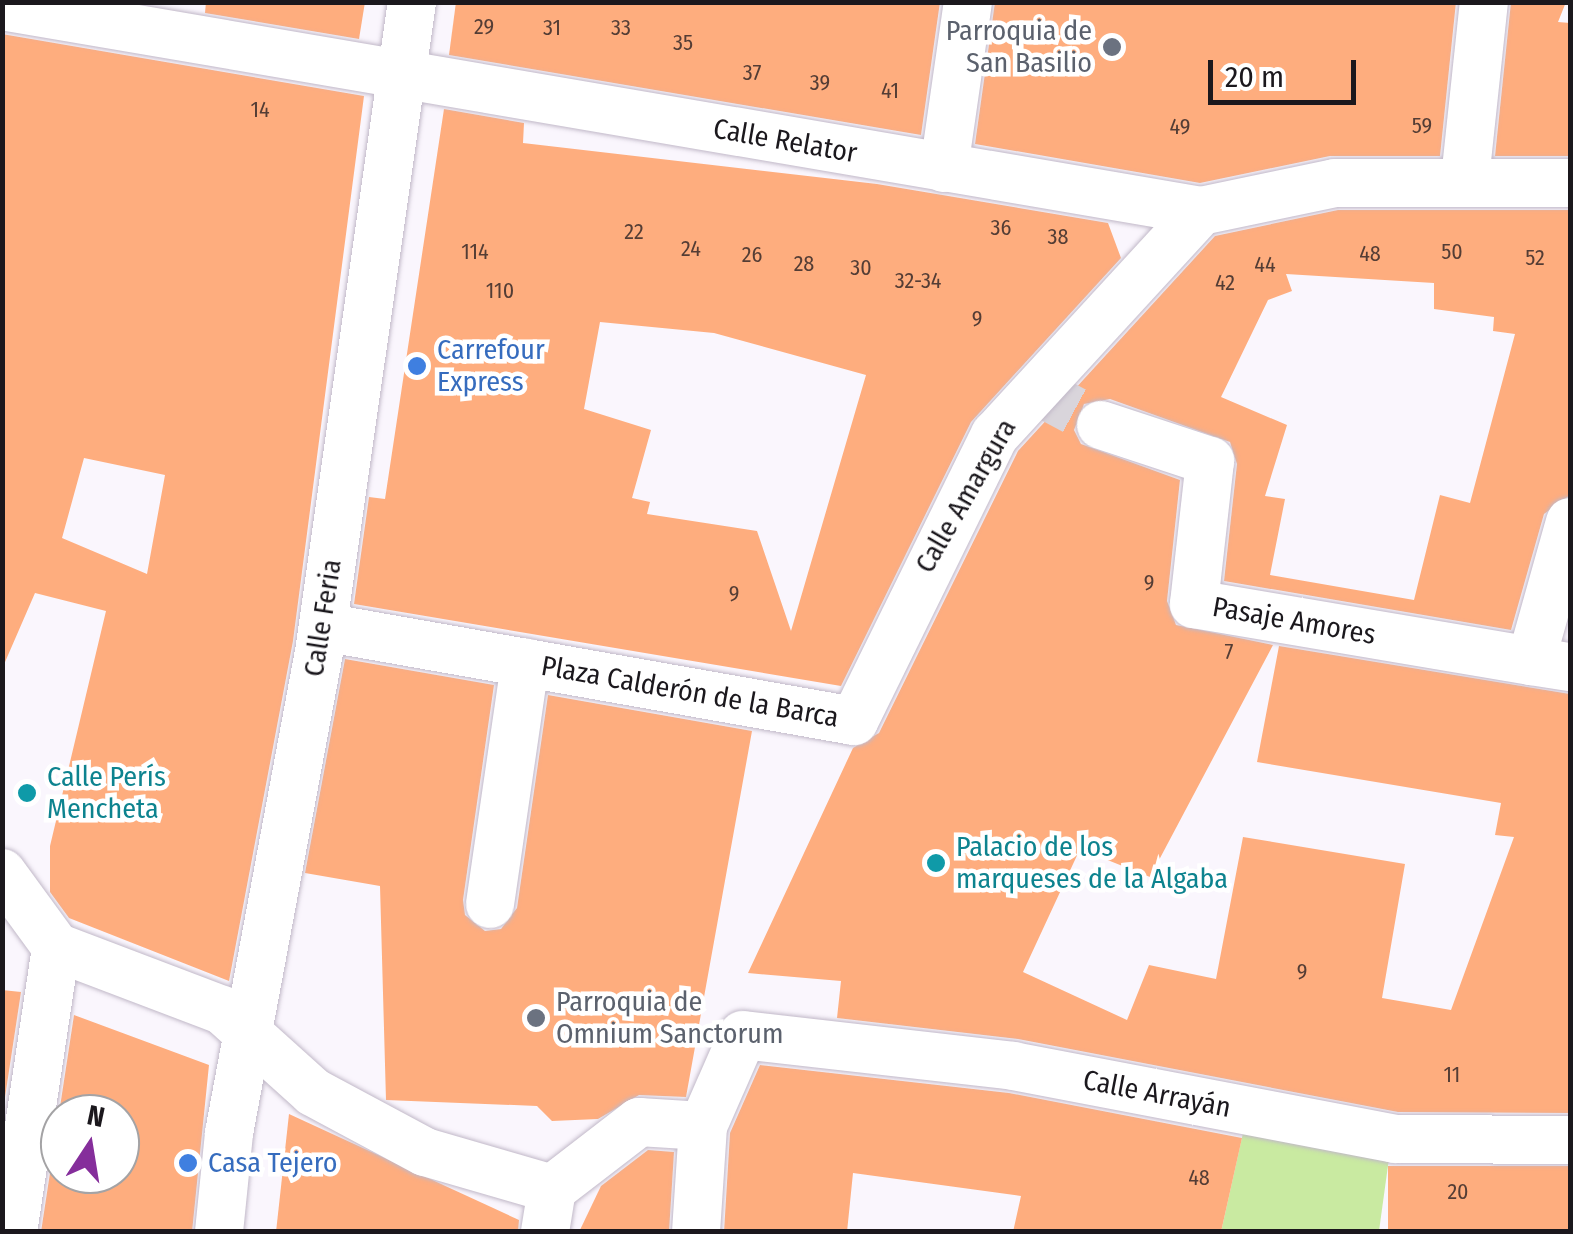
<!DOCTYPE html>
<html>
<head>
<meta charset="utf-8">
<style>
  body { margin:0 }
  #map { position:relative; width:1573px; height:1234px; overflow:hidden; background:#faf6fd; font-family:"Fira Sans Condensed",sans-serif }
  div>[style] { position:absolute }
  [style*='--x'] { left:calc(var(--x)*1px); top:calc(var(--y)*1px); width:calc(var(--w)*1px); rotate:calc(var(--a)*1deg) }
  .green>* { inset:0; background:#c9eaa1 }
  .building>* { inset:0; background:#fead7e; transform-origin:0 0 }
  .street-tunnel>* { height:48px; margin-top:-24px; transform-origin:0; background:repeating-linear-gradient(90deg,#d9d5db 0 48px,transparent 0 72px) }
  .roads { filter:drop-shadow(0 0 2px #c1b8c8) drop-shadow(0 0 2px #c1b8c8) }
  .street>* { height:48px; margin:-24px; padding:0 24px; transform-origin:24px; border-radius:24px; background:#fff }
  .dots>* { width:28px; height:28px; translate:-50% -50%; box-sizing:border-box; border:5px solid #fff; border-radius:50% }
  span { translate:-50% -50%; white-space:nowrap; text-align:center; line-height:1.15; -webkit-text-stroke:9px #fff; paint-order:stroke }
  .number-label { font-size:22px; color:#543d35 }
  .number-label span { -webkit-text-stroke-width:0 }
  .worship-label { font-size:28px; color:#5b616d }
  .right { translate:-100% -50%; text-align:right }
  .left { translate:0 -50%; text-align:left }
  .street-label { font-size:28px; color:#1b181d }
  .shop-label { font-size:28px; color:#366cbe }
  .culture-label { font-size:28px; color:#0d838f }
  .frame { position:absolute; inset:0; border:5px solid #1b181d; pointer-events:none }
  .north { position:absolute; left:40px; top:1094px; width:100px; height:100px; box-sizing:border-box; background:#fff; border:2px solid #a4a3a5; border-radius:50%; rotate:12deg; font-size:28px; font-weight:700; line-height:40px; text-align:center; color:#1b181d }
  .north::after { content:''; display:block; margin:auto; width:35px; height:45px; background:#852e9b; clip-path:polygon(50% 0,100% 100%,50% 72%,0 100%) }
  .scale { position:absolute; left:1208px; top:60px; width:148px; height:45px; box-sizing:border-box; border:5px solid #1b181d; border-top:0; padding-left:12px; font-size:30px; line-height:35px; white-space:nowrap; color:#1b181d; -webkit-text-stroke:8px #fff; paint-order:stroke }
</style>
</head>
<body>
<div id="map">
  <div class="green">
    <i style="clip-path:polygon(1245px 1124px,1390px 1151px,1379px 1231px,1221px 1232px)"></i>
  </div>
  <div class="building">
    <i style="clip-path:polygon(206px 2px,365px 2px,359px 39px,205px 13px)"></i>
    <i style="clip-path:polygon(456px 2px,940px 2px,921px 135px,449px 55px)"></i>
    <i style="clip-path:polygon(995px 2px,1456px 2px,1440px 156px,1330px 156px,1200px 183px,975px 144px)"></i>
    <i style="clip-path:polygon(1511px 2px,1566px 2px,1558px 22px,1570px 23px,1570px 156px,1495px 156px)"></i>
    <i style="clip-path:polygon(evenodd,2px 34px,364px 96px,293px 641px,229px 981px,69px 918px,50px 892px,50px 846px,106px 611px,35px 593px,2px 669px,2px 34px,84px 458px,165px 475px,147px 574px,62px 538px,84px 458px)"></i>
    <i style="clip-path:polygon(evenodd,444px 109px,524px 123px,523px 143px,877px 184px,1108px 223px,1121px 258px,971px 422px,841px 686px,354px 604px,369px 497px,385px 499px,444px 109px,600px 322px,714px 333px,866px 375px,791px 631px,757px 531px,647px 514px,650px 502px,632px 498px,651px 430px,584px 409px,600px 322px)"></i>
    <i style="clip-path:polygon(evenodd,1338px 210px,1570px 210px,1570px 495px,1544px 514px,1511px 630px,1224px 581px,1237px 464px,1230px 442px,1110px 399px,1084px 404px,1074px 430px,1081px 444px,1180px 480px,1167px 601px,1176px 625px,1273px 645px,1150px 877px,1080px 849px,1023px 972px,1127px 1020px,1149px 965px,1216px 979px,1243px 837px,1405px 864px,1382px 998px,1451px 1010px,1514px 837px,1495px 835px,1501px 803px,1257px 762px,1279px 646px,1570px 694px,1570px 1113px,1398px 1112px,1018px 1039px,837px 1018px,841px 981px,748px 973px,853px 748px,879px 733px,1018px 451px,1215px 236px,1338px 210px,1286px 274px,1434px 283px,1434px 309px,1494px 317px,1493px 331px,1515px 334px,1470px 503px,1440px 495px,1414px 600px,1270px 575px,1285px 499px,1265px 496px,1287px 425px,1221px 397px,1268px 300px,1292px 291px,1286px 274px)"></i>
    <i style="clip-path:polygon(345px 659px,494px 685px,463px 900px,465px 915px,485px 931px,501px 929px,517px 908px,548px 695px,752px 731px,686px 1097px,639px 1095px,598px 1119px,552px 1121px,537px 1106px,386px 1100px,380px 886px,305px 873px)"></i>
    <i style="clip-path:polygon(2px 990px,21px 992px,2px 1117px)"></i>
    <i style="clip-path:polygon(evenodd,74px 1015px,209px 1065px,192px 1232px,41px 1232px,74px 1015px,60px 1114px,120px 1114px,120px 1174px,60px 1174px,60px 1114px)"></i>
    <i style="clip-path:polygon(760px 1065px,1009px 1093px,1242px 1138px,1221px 1232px,1013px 1232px,1021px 1196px,853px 1173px,847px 1232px,724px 1232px,730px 1133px)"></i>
    <i style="clip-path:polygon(289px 1114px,519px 1220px,518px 1232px,276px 1232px)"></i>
    <i style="clip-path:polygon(648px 1150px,674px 1152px,669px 1232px,579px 1232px,601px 1186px)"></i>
    <i style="left:1388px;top:1166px;width:182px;height:67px"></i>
  </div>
  <div class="street-tunnel">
    <i style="--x:1032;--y:388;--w:78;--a:28.2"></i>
  </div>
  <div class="roads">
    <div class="street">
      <i style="--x:2;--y:6;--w:1216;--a:9.7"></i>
      <i style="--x:1201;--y:211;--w:137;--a:-11.8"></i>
      <i style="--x:1335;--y:183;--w:235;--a:0"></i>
      <i style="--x:944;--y:168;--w:168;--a:-81.8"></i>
      <i style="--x:1465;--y:179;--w:178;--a:-83.9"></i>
      <i style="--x:1101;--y:425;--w:115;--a:18.3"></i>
      <i style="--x:1210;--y:461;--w:144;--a:96.4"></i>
      <i style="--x:1194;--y:604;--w:342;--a:9.6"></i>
      <i style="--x:1570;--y:522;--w:144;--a:105.7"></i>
      <i style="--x:1531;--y:661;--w:39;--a:9"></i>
      <i style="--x:323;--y:627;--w:539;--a:10.04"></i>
      <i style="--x:854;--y:721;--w:319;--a:-63.8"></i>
      <i style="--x:995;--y:435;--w:304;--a:-47.4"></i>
      <i style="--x:2;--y:873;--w:92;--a:53.9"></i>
      <i style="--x:56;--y:947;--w:178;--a:20.8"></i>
      <i style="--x:222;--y:1010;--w:122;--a:42"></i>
      <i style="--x:313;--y:1092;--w:127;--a:28.2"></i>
      <i style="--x:425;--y:1152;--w:132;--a:16.2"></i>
      <i style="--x:552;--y:1189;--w:110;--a:-37.6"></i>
      <i style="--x:639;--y:1122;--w:64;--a:3.6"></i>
      <i style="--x:490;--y:904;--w:244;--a:-81.7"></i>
      <i style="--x:13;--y:1232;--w:288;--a:-81.4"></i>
      <i style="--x:219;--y:1232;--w:100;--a:-84.2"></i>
      <i style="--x:229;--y:1133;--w:496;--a:-79.4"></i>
      <i style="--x:320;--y:645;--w:650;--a:-81.86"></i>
      <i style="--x:545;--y:1232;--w:44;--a:-80.8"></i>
      <i style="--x:696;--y:1232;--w:106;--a:-86.2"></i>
      <i style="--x:703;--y:1126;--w:99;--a:-66.3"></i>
      <i style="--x:743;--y:1035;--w:272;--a:6.5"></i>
      <i style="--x:1013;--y:1066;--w:389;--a:10.8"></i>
      <i style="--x:1395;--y:1139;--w:175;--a:0.3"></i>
    </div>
  </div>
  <div class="dots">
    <i style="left:1112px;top:47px;background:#6b7280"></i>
    <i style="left:417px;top:366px;background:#3f7fe0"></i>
    <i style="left:27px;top:793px;background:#0f9aa8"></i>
    <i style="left:936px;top:863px;background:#0f9aa8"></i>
    <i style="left:536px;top:1018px;background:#6b7280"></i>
    <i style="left:188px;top:1163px;background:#3f7fe0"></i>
  </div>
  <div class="number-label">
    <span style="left:484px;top:27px">29</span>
    <span style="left:552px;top:28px">31</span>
    <span style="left:621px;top:28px">33</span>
    <span style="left:683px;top:43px">35</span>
    <span style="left:752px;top:73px">37</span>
    <span style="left:820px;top:83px">39</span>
    <span style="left:890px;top:91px">41</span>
    <span style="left:260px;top:110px">14</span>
    <span style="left:1422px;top:126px">59</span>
    <span style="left:1180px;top:127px">49</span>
    <span style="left:1001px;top:228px">36</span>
    <span style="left:634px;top:232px">22</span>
    <span style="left:1058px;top:237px">38</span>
    <span style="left:691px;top:249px">24</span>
    <span style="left:475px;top:252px">114</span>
    <span style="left:1452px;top:252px">50</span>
    <span style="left:1370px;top:254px">48</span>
    <span style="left:752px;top:255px">26</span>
    <span style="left:1535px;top:258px">52</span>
    <span style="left:804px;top:264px">28</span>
    <span style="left:1265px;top:265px">44</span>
    <span style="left:861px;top:268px">30</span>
    <span style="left:918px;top:281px">32-34</span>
    <span style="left:1225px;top:283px">42</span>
    <span style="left:500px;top:291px">110</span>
    <span style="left:977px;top:319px">9</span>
    <span style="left:1149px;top:583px">9</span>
    <span style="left:734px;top:594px">9</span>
    <span style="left:1229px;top:652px">7</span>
    <span style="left:1302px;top:972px">9</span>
    <span style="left:1452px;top:1075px">11</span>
    <span style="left:1199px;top:1178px">48</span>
    <span style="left:1458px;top:1192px">20</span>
  </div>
  <div class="worship-label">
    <span class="right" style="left:1092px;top:47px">Parroquia de<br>San Basilio</span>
    <span class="left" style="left:556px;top:1018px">Parroquia de<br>Omnium Sanctorum</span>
  </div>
  <div class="street-label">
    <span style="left:785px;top:141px;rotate:10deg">Calle Relator</span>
    <span style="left:966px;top:496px;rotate:-60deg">Calle Amargura</span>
    <span style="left:323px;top:618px;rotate:-81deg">Calle Feria</span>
    <span style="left:1294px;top:621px;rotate:10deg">Pasaje Amores</span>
    <span style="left:690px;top:692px;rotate:10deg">Plaza Calderón de la Barca</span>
    <span style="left:1157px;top:1094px;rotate:11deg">Calle Arrayán</span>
  </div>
  <div class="shop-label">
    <span class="left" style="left:437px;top:366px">Carrefour<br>Express</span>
    <span class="left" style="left:208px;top:1163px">Casa Tejero</span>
  </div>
  <div class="culture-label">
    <span class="left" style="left:47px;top:793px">Calle Perís<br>Mencheta</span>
    <span class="left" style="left:956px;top:863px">Palacio de los<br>marqueses de la Algaba</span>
  </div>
  <div class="frame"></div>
  <div class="north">N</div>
  <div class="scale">20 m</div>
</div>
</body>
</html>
